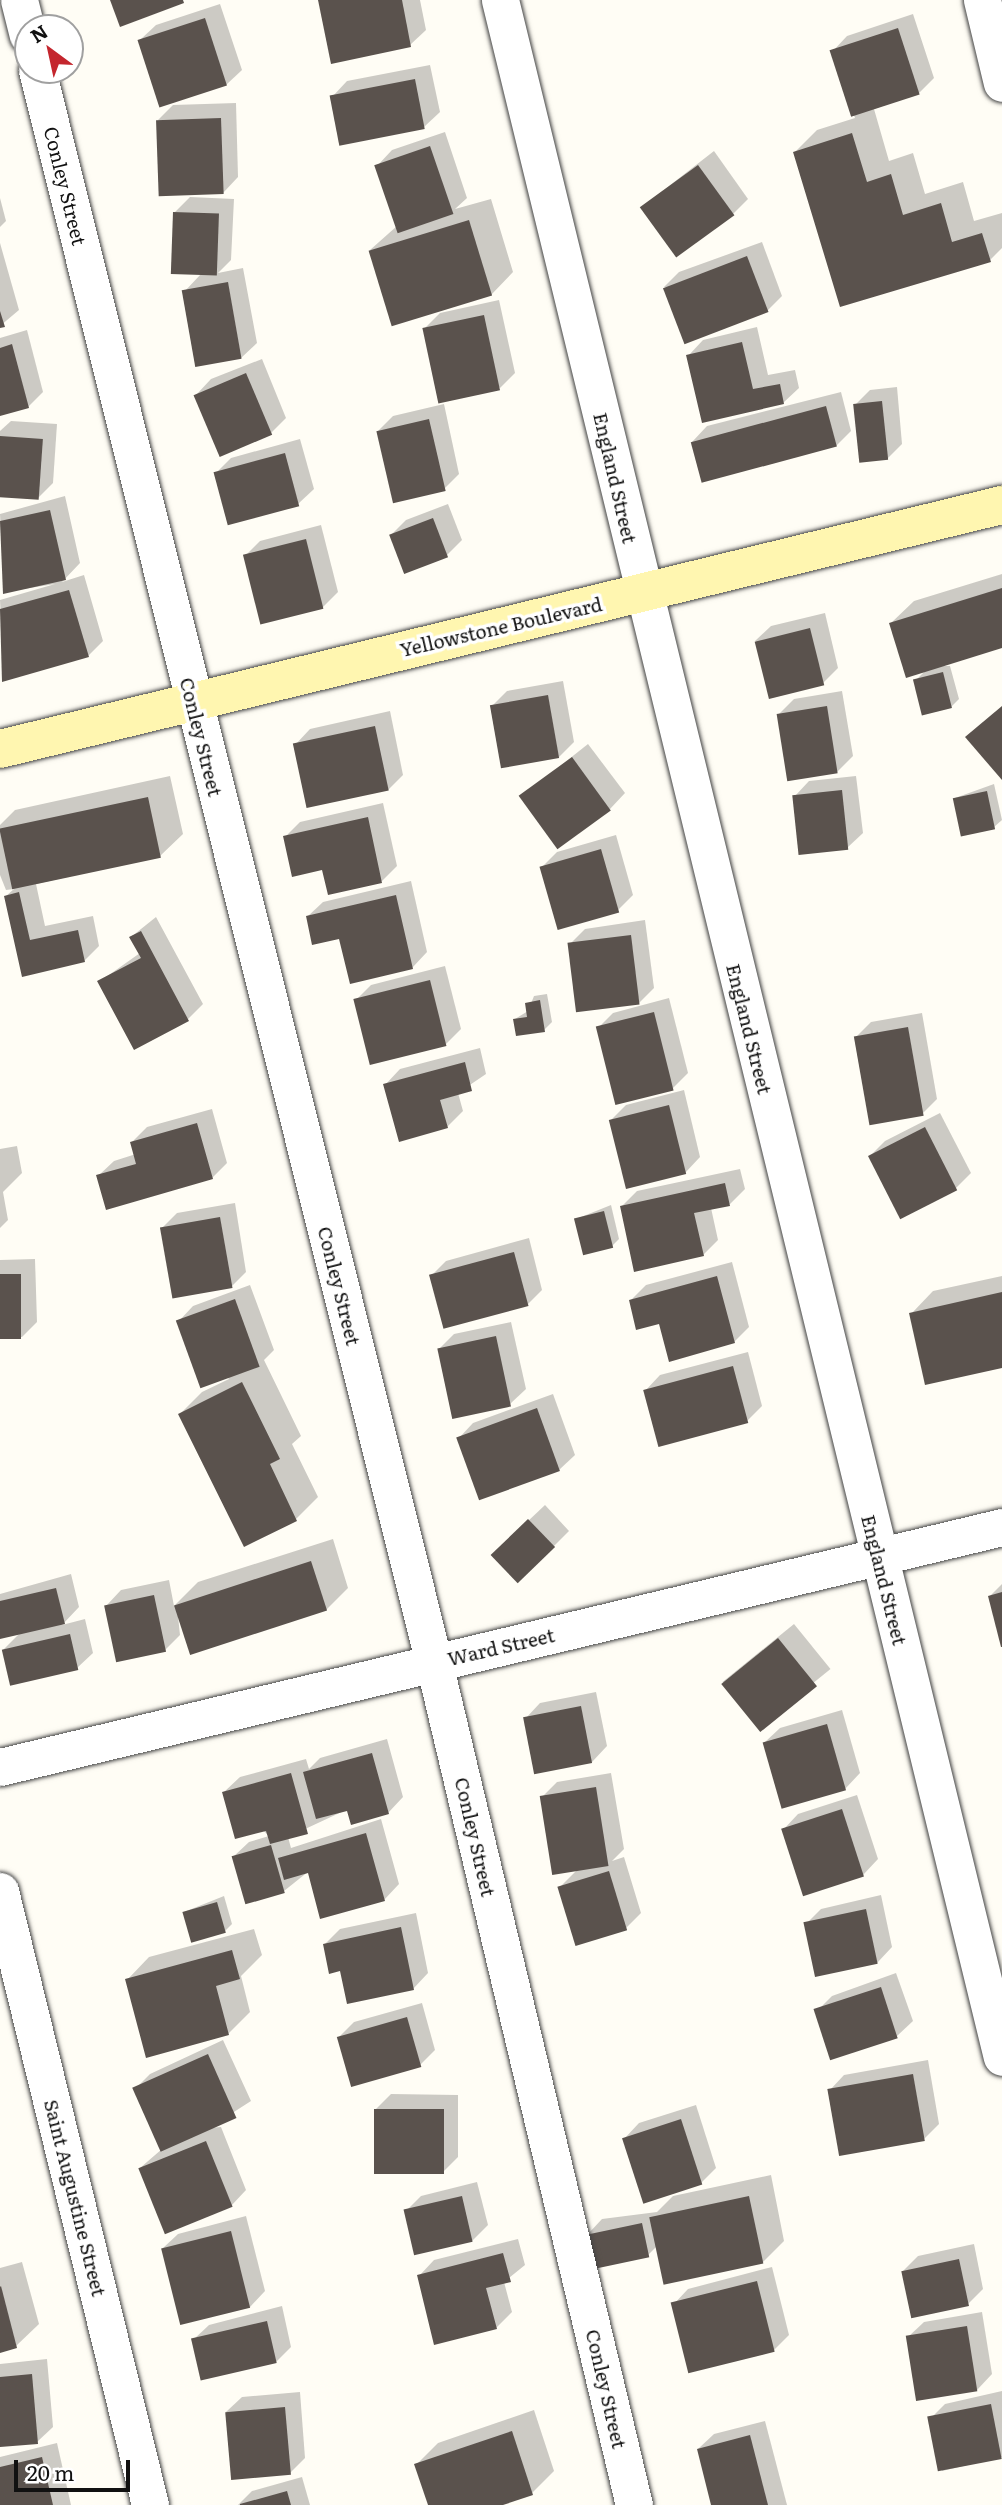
<!DOCTYPE html>
<html>
<head>
<meta charset="utf-8">
<style>
  body { margin:0 }
  #map { position:relative; width:1002px; height:2505px; overflow:hidden; background:#fffdf5; font-family:Literata,serif }
  div>[style] { position:absolute }
  [style*='--x'] { left:calc(var(--x)*1px); top:calc(var(--y)*1px); width:calc(var(--w)*1px); rotate:calc(var(--a)*1deg) }
  .shadow>* { inset:0; background:#0003; transform-origin:0 0 }
  .building>* { inset:0; background:#5a524d; transform-origin:0 0 }
  .roads { filter:drop-shadow(0 0 2px #444) drop-shadow(0 0 2px #444) }
  .street>* { height:37px; margin:-18.5px; padding:0 18.5px; transform-origin:18.5px; border-radius:18.5px; background:#fff }
  .secondary>* { height:38px; margin:-19px; padding:0 19px; transform-origin:19px; border-radius:19px; background:#fff6b0 }
  span { translate:-50% -50%; white-space:nowrap; text-align:center; line-height:1.15; -webkit-text-stroke:7px #fff; paint-order:stroke }
  .street-label { font-size:19px; color:#111 }
  .north { position:absolute; left:14px; top:14px; width:70px; height:70px; box-sizing:border-box; background:#fff; border:2px solid #a0a0a0; border-radius:50%; rotate:327deg; font-size:19px; font-weight:700; line-height:28px; text-align:center; color:#111 }
  .north::after { content:''; display:block; margin:auto; width:24px; height:32px; background:#c4262e; clip-path:polygon(50% 0,100% 100%,50% 72%,0 100%) }
  .scale { position:absolute; left:14px; top:2460px; width:116px; height:32px; box-sizing:border-box; border:4px solid #111; border-top:0; padding-left:9px; font-size:21px; line-height:24px; white-space:nowrap; color:#111; -webkit-text-stroke:5px #fff; paint-order:stroke }
</style>
</head>
<body>
<div id="map">
  <div class="shadow">
    <i style="clip-path:polygon(320px 0,420px 0,426px 30px,410px 45px)"></i>
    <i style="clip-path:polygon(220px 4px,242px 70px,226px 85px,140px 40px,156px 25px)"></i>
    <i style="clip-path:polygon(913px 14px,934px 78px,919px 93px,874px 109px,889px 161px,913px 153px,925px 194px,963px 182px,974px 221px,1002px 213px,1002px 248px,990px 260px,841px 305px,795px 152px,817px 130px,855px 118px,832px 52px,847px 36px)"></i>
    <i style="clip-path:polygon(430px 65px,440px 112px,424px 127px,332px 97px,347px 81px)"></i>
    <i style="clip-path:polygon(236px 103px,238px 177px,223px 193px,158px 120px,173px 105px)"></i>
    <i style="clip-path:polygon(445px 132px,467px 198px,455px 209px,491px 199px,513px 272px,491px 295px,370px 250px,397px 226px,377px 166px,392px 150px)"></i>
    <i style="clip-path:polygon(714px 151px,748px 199px,733px 214px,642px 207px)"></i>
    <i style="clip-path:polygon(190px 197px,234px 199px,231px 260px,218px 273px,243px 268px,257px 343px,241px 358px,184px 292px,201px 274px,175px 212px)"></i>
    <i style="clip-path:polygon(0 198px,6px 221px,0 227px)"></i>
    <i style="clip-path:polygon(762px 242px,782px 296px,767px 311px,664px 287px,679px 272px)"></i>
    <i style="clip-path:polygon(0 243px,19px 310px,0 326px)"></i>
    <i style="clip-path:polygon(499px 300px,515px 373px,500px 388px,424px 329px,440px 313px)"></i>
    <i style="clip-path:polygon(757px 327px,768px 375px,795px 370px,799px 388px,783px 403px,703px 421px,688px 356px,703px 340px)"></i>
    <i style="clip-path:polygon(27px 330px,43px 392px,28px 407px,0 415px,0 338px)"></i>
    <i style="clip-path:polygon(262px 359px,286px 418px,271px 433px,196px 395px,211px 379px)"></i>
    <i style="clip-path:polygon(897px 387px,902px 444px,887px 459px,855px 405px,870px 390px)"></i>
    <i style="clip-path:polygon(841px 392px,851px 431px,836px 446px,692px 442px,707px 426px)"></i>
    <i style="clip-path:polygon(444px 404px,459px 474px,444px 489px,378px 431px,393px 416px)"></i>
    <i style="clip-path:polygon(11px 421px,57px 424px,53px 483px,37px 499px,0 495px,0 431px)"></i>
    <i style="clip-path:polygon(300px 439px,314px 489px,298px 504px,216px 473px,231px 458px)"></i>
    <i style="clip-path:polygon(65px 496px,80px 563px,62px 582px,84px 575px,103px 641px,88px 656px,4px 680px,0 600px,55px 584px,4px 592px,0 514px)"></i>
    <i style="clip-path:polygon(448px 504px,462px 540px,447px 555px,391px 535px,406px 520px)"></i>
    <i style="clip-path:polygon(321px 525px,338px 592px,323px 607px,262px 623px,245px 556px,260px 541px)"></i>
    <i style="clip-path:polygon(1002px 574px,1002px 646px,938px 666px,950px 666px,959px 699px,951px 707px,915px 681px,926px 670px,891px 623px,914px 601px)"></i>
    <i style="clip-path:polygon(825px 613px,838px 668px,823px 683px,755px 641px,771px 626px)"></i>
    <i style="clip-path:polygon(563px 681px,574px 742px,559px 757px,492px 706px,507px 691px)"></i>
    <i style="clip-path:polygon(842px 691px,853px 756px,837px 772px,779px 714px,794px 699px)"></i>
    <i style="clip-path:polygon(390px 711px,403px 775px,388px 790px,295px 745px,310px 729px)"></i>
    <i style="clip-path:polygon(588px 744px,625px 793px,610px 809px,521px 797px)"></i>
    <i style="clip-path:polygon(170px 776px,183px 834px,160px 856px,36px 884px,45px 926px,93px 916px,99px 946px,84px 961px,23px 974px,6px 896px,14px 889px,6px 890px,0 875px,0 825px,15px 810px)"></i>
    <i style="clip-path:polygon(856px 776px,863px 833px,847px 848px,794px 797px,809px 781px)"></i>
    <i style="clip-path:polygon(994px 784px,1002px 820px,994px 827px,955px 798px)"></i>
    <i style="clip-path:polygon(383px 803px,397px 866px,382px 881px,324px 868px,285px 837px,300px 822px)"></i>
    <i style="clip-path:polygon(616px 835px,633px 895px,618px 910px,542px 867px,557px 852px)"></i>
    <i style="clip-path:polygon(411px 881px,427px 952px,412px 968px,307px 917px,323px 902px)"></i>
    <i style="clip-path:polygon(156px 917px,203px 1004px,188px 1019px,99px 982px,140px 953px,131px 937px)"></i>
    <i style="clip-path:polygon(645px 920px,654px 988px,639px 1003px,570px 944px,585px 929px)"></i>
    <i style="clip-path:polygon(445px 966px,461px 1029px,446px 1044px,356px 1000px,371px 985px)"></i>
    <i style="clip-path:polygon(547px 994px,552px 1022px,544px 1030px,515px 1019px,528px 1011px,534px 996px)"></i>
    <i style="clip-path:polygon(669px 998px,688px 1073px,673px 1088px,598px 1028px,613px 1013px)"></i>
    <i style="clip-path:polygon(922px 1013px,937px 1099px,922px 1114px,856px 1037px,871px 1022px)"></i>
    <i style="clip-path:polygon(480px 1048px,486px 1074px,458px 1093px,463px 1111px,447px 1127px,385px 1085px,400px 1069px)"></i>
    <i style="clip-path:polygon(684px 1090px,700px 1157px,685px 1173px,611px 1120px,626px 1105px)"></i>
    <i style="clip-path:polygon(212px 1109px,227px 1163px,212px 1178px,98px 1176px,114px 1161px,136px 1154px,132px 1142px,147px 1127px)"></i>
    <i style="clip-path:polygon(940px 1113px,971px 1173px,956px 1188px,870px 1156px,885px 1141px)"></i>
    <i style="clip-path:polygon(17px 1146px,22px 1173px,3px 1192px,8px 1220px,0 1228px,0 1149px)"></i>
    <i style="clip-path:polygon(740px 1169px,745px 1189px,730px 1204px,711px 1208px,718px 1240px,703px 1255px,622px 1206px,637px 1191px)"></i>
    <i style="clip-path:polygon(235px 1203px,246px 1272px,231px 1287px,162px 1228px,177px 1213px)"></i>
    <i style="clip-path:polygon(611px 1205px,619px 1239px,612px 1246px,576px 1219px)"></i>
    <i style="clip-path:polygon(529px 1238px,542px 1290px,527px 1305px,431px 1276px,446px 1261px)"></i>
    <i style="clip-path:polygon(35px 1259px,37px 1322px,22px 1337px,0 1338px,0 1260px)"></i>
    <i style="clip-path:polygon(732px 1262px,749px 1327px,734px 1342px,660px 1322px,631px 1300px,646px 1285px)"></i>
    <i style="clip-path:polygon(1002px 1276px,1002px 1366px,911px 1314px,933px 1291px)"></i>
    <i style="clip-path:polygon(250px 1285px,274px 1350px,264px 1360px,301px 1436px,292px 1444px,318px 1497px,296px 1519px,244px 1545px,180px 1414px,202px 1392px,229px 1379px,178px 1322px,193px 1306px)"></i>
    <i style="clip-path:polygon(511px 1322px,526px 1389px,510px 1404px,439px 1349px,454px 1334px)"></i>
    <i style="clip-path:polygon(748px 1352px,762px 1406px,747px 1421px,645px 1391px,660px 1375px)"></i>
    <i style="clip-path:polygon(553px 1394px,575px 1455px,559px 1470px,458px 1439px,473px 1423px)"></i>
    <i style="clip-path:polygon(545px 1505px,569px 1531px,554px 1546px,508px 1540px)"></i>
    <i style="clip-path:polygon(333px 1539px,348px 1588px,326px 1610px,177px 1607px,180px 1635px,165px 1650px,106px 1606px,121px 1590px,169px 1580px,174px 1606px,198px 1582px)"></i>
    <i style="clip-path:polygon(71px 1574px,79px 1607px,62px 1625px,85px 1619px,93px 1653px,77px 1668px,3px 1650px,21px 1632px,0 1637px,0 1594px)"></i>
    <i style="clip-path:polygon(1002px 1584px,1002px 1644px,990px 1596px)"></i>
    <i style="left:794px;top:1624px;width:58px;height:92px;rotate:51deg"></i>
    <i style="clip-path:polygon(596px 1692px,607px 1746px,592px 1762px,525px 1719px,540px 1703px)"></i>
    <i style="clip-path:polygon(842px 1710px,860px 1773px,845px 1789px,764px 1743px,780px 1728px)"></i>
    <i style="clip-path:polygon(387px 1739px,403px 1797px,388px 1813px,348px 1809px,288px 1837px,291px 1848px,381px 1819px,399px 1884px,384px 1900px,309px 1871px,284px 1891px,233px 1857px,249px 1842px,269px 1836px,224px 1792px,240px 1777px,306px 1759px,309px 1769px,320px 1758px)"></i>
    <i style="clip-path:polygon(611px 1773px,624px 1849px,612px 1861px,624px 1857px,641px 1913px,626px 1928px,559px 1888px,577px 1870px,542px 1797px,557px 1782px)"></i>
    <i style="clip-path:polygon(857px 1795px,878px 1859px,863px 1875px,783px 1830px,798px 1814px)"></i>
    <i style="clip-path:polygon(881px 1895px,892px 1947px,877px 1963px,806px 1924px,821px 1909px)"></i>
    <i style="clip-path:polygon(224px 1896px,232px 1924px,225px 1931px,184px 1912px)"></i>
    <i style="clip-path:polygon(416px 1913px,428px 1973px,413px 1989px,342px 1969px,325px 1944px,340px 1929px)"></i>
    <i style="clip-path:polygon(254px 1929px,262px 1955px,241px 1976px,250px 2012px,228px 2034px,127px 1980px,149px 1957px)"></i>
    <i style="clip-path:polygon(896px 1973px,913px 2021px,897px 2036px,817px 2011px,832px 1996px)"></i>
    <i style="clip-path:polygon(422px 2003px,435px 2050px,420px 2065px,339px 2037px,354px 2022px)"></i>
    <i style="clip-path:polygon(223px 2040px,251px 2101px,209px 2128px,221px 2127px,246px 2190px,231px 2206px,140px 2168px,162px 2149px,135px 2089px,150px 2074px)"></i>
    <i style="clip-path:polygon(928px 2060px,939px 2124px,924px 2139px,829px 2091px,844px 2075px)"></i>
    <i style="clip-path:polygon(391px 2094px,458px 2095px,458px 2157px,443px 2172px,375px 2110px)"></i>
    <i style="clip-path:polygon(696px 2105px,716px 2168px,701px 2183px,624px 2139px,639px 2123px)"></i>
    <i style="clip-path:polygon(771px 2175px,784px 2241px,762px 2263px,657px 2246px,648px 2255px,587px 2235px,602px 2219px,657px 2212px,673px 2196px)"></i>
    <i style="clip-path:polygon(477px 2182px,488px 2225px,472px 2241px,406px 2211px,421px 2196px)"></i>
    <i style="clip-path:polygon(246px 2216px,265px 2291px,250px 2307px,162px 2249px,178px 2234px)"></i>
    <i style="clip-path:polygon(518px 2239px,525px 2265px,504px 2282px,512px 2312px,496px 2328px,419px 2276px,434px 2260px)"></i>
    <i style="clip-path:polygon(974px 2244px,983px 2289px,968px 2304px,903px 2271px,918px 2256px)"></i>
    <i style="clip-path:polygon(22px 2262px,39px 2324px,16px 2346px,0 2351px,0 2268px)"></i>
    <i style="clip-path:polygon(772px 2267px,789px 2335px,774px 2350px,673px 2305px,688px 2289px)"></i>
    <i style="clip-path:polygon(282px 2306px,291px 2347px,276px 2362px,193px 2340px,209px 2325px)"></i>
    <i style="clip-path:polygon(982px 2312px,992px 2374px,977px 2390px,908px 2337px,924px 2322px)"></i>
    <i style="clip-path:polygon(47px 2359px,53px 2427px,37px 2442px,0 2445px,0 2364px)"></i>
    <i style="clip-path:polygon(1002px 2391px,1002px 2457px,942px 2471px,930px 2419px,945px 2404px)"></i>
    <i style="clip-path:polygon(300px 2392px,305px 2458px,290px 2473px,226px 2412px,242px 2397px)"></i>
    <i style="clip-path:polygon(534px 2410px,554px 2471px,532px 2493px,498px 2505px,430px 2505px,416px 2465px,438px 2443px)"></i>
    <i style="clip-path:polygon(765px 2421px,787px 2505px,713px 2505px,698px 2449px,714px 2434px)"></i>
    <i style="clip-path:polygon(57px 2443px,71px 2505px,0 2505px,0 2457px)"></i>
    <i style="clip-path:polygon(302px 2477px,310px 2505px,238px 2505px,252px 2491px)"></i>
  </div>
  <div class="building">
    <i style="clip-path:polygon(110px 0,183px 0,184px 3px,120px 27px)"></i>
    <i style="clip-path:polygon(318px 0,402px 0,411px 47px,331px 64px)"></i>
    <i style="left:205px;top:18px;width:71px;height:71px;rotate:72deg"></i>
    <i style="left:898px;top:28px;width:70px;height:72px;rotate:72deg"></i>
    <i style="left:415px;top:79px;width:51px;height:87px;rotate:79deg"></i>
    <i style="left:221px;top:118px;width:76px;height:65px;rotate:88deg"></i>
    <i style="clip-path:polygon(852px 133px,867px 182px,891px 174px,903px 215px,941px 203px,952px 242px,982px 233px,991px 262px,840px 307px,793px 152px)"></i>
    <i style="left:430px;top:146px;width:72px;height:59px;rotate:71deg"></i>
    <i style="left:698px;top:165px;width:62px;height:72px;rotate:54deg"></i>
    <i style="left:173px;top:212px;width:46px;height:62px;rotate:2deg"></i>
    <i style="left:469px;top:220px;width:79px;height:105px;rotate:73deg"></i>
    <i style="left:747px;top:256px;width:60px;height:90px;rotate:69deg"></i>
    <i style="left:228px;top:282px;width:78px;height:47px;rotate:80deg"></i>
    <i style="clip-path:polygon(0 311px,5px 327px,0 328px)"></i>
    <i style="left:484px;top:315px;width:77px;height:63px;rotate:78deg"></i>
    <i style="clip-path:polygon(742px 342px,753px 389px,780px 384px,784px 404px,702px 423px,686px 355px)"></i>
    <i style="clip-path:polygon(12px 344px,29px 408px,0 416px,0 348px)"></i>
    <i style="left:246px;top:373px;width:67px;height:57px;rotate:67deg"></i>
    <i style="left:882px;top:401px;width:59px;height:29px;rotate:84deg"></i>
    <i style="left:826px;top:406px;width:42px;height:140px;rotate:75deg"></i>
    <i style="left:429px;top:419px;width:74px;height:54px;rotate:77deg"></i>
    <i style="left:0;top:436px;width:43px;height:61px;rotate:4deg"></i>
    <i style="left:285px;top:453px;width:55px;height:74px;rotate:75deg"></i>
    <i style="clip-path:polygon(50px 510px,66px 580px,3px 594px,0 521px)"></i>
    <i style="left:433px;top:518px;width:42px;height:47px;rotate:69deg"></i>
    <i style="left:306px;top:539px;width:72px;height:65px;rotate:76deg"></i>
    <i style="clip-path:polygon(1002px 588px,1002px 648px,906px 678px,889px 623px)"></i>
    <i style="clip-path:polygon(69px 590px,89px 657px,2px 682px,0 609px)"></i>
    <i style="left:810px;top:628px;width:59px;height:57px;rotate:76deg"></i>
    <i style="left:943px;top:672px;width:37px;height:31px;rotate:76deg"></i>
    <i style="left:548px;top:695px;width:64px;height:59px;rotate:80deg"></i>
    <i style="left:827px;top:706px;width:68px;height:51px;rotate:81deg"></i>
    <i style="clip-path:polygon(1002px 706px,1002px 780px,965px 737px)"></i>
    <i style="left:375px;top:726px;width:66px;height:84px;rotate:78deg"></i>
    <i style="left:572px;top:757px;width:66px;height:66px;rotate:54deg"></i>
    <i style="left:842px;top:790px;width:60px;height:50px;rotate:84deg"></i>
    <i style="left:987px;top:791px;width:39px;height:35px;rotate:78deg"></i>
    <i style="left:148px;top:797px;width:62px;height:152px;rotate:78deg"></i>
    <i style="clip-path:polygon(368px 817px,382px 883px,328px 895px,322px 870px,292px 877px,283px 836px)"></i>
    <i style="left:601px;top:849px;width:66px;height:64px;rotate:74deg"></i>
    <i style="clip-path:polygon(19px 892px,30px 940px,78px 930px,85px 962px,22px 977px,4px 896px)"></i>
    <i style="clip-path:polygon(396px 895px,413px 969px,350px 984px,339px 939px,312px 945px,306px 916px)"></i>
    <i style="clip-path:polygon(141px 931px,189px 1021px,134px 1050px,97px 981px,141px 958px,129px 937px)"></i>
    <i style="left:631px;top:935px;width:70px;height:64px;rotate:83deg"></i>
    <i style="left:430px;top:980px;width:68px;height:79px;rotate:76deg"></i>
    <i style="clip-path:polygon(540px 1000px,545px 1032px,516px 1036px,513px 1019px,527px 1017px,525px 1003px)"></i>
    <i style="left:654px;top:1012px;width:81px;height:60px;rotate:76deg"></i>
    <i style="left:908px;top:1027px;width:90px;height:55px;rotate:80deg"></i>
    <i style="clip-path:polygon(465px 1062px,472px 1091px,440px 1100px,448px 1128px,399px 1142px,383px 1084px)"></i>
    <i style="left:669px;top:1105px;width:71px;height:62px;rotate:76deg"></i>
    <i style="clip-path:polygon(197px 1123px,213px 1179px,106px 1210px,96px 1175px,136px 1164px,130px 1142px)"></i>
    <i style="left:925px;top:1127px;width:71px;height:64px;rotate:63deg"></i>
    <i style="clip-path:polygon(725px 1183px,730px 1206px,694px 1213px,704px 1256px,634px 1272px,620px 1206px)"></i>
    <i style="left:604px;top:1211px;width:38px;height:31px;rotate:76deg"></i>
    <i style="left:220px;top:1217px;width:72px;height:61px;rotate:80deg"></i>
    <i style="left:514px;top:1252px;width:56px;height:88px;rotate:75deg"></i>
    <i style="left:0;top:1274px;width:21px;height:65px"></i>
    <i style="clip-path:polygon(717px 1276px,735px 1343px,669px 1362px,659px 1324px,636px 1330px,629px 1300px)"></i>
    <i style="clip-path:polygon(1002px 1292px,1002px 1368px,925px 1385px,909px 1313px)"></i>
    <i style="left:235px;top:1299px;width:72px;height:63px;rotate:70deg"></i>
    <i style="left:496px;top:1336px;width:72px;height:60px;rotate:78deg"></i>
    <i style="left:733px;top:1366px;width:59px;height:93px;rotate:75deg"></i>
    <i style="clip-path:polygon(242px 1382px,280px 1459px,270px 1464px,297px 1521px,244px 1547px,178px 1414px)"></i>
    <i style="left:537px;top:1408px;width:67px;height:86px;rotate:70deg"></i>
    <i style="left:528px;top:1519px;width:39px;height:52px;rotate:46deg"></i>
    <i style="left:311px;top:1561px;width:52px;height:144px;rotate:72deg"></i>
    <i style="clip-path:polygon(56px 1588px,65px 1624px,0 1639px,0 1601px)"></i>
    <i style="clip-path:polygon(1002px 1592px,1002px 1647px,1001px 1647px,988px 1596px)"></i>
    <i style="left:154px;top:1595px;width:58px;height:51px;rotate:78deg"></i>
    <i style="left:70px;top:1634px;width:37px;height:70px;rotate:77deg"></i>
    <i style="left:778px;top:1638px;width:62px;height:73px;rotate:51deg"></i>
    <i style="left:581px;top:1706px;width:58px;height:59px;rotate:79deg"></i>
    <i style="left:827px;top:1724px;width:69px;height:67px;rotate:74deg"></i>
    <i style="clip-path:polygon(372px 1753px,389px 1814px,351px 1825px,347px 1811px,316px 1819px,303px 1772px)"></i>
    <i style="clip-path:polygon(291px 1773px,308px 1834px,270px 1844px,266px 1831px,235px 1839px,222px 1792px)"></i>
    <i style="left:596px;top:1787px;width:80px;height:57px;rotate:81deg"></i>
    <i style="left:842px;top:1809px;width:71px;height:64px;rotate:72deg"></i>
    <i style="clip-path:polygon(366px 1833px,385px 1901px,320px 1919px,308px 1873px,284px 1880px,278px 1858px)"></i>
    <i style="left:271px;top:1845px;width:50px;height:41px;rotate:74deg"></i>
    <i style="left:609px;top:1871px;width:62px;height:54px;rotate:73deg"></i>
    <i style="left:217px;top:1902px;width:32px;height:36px;rotate:74deg"></i>
    <i style="left:866px;top:1909px;width:56px;height:64px;rotate:78deg"></i>
    <i style="clip-path:polygon(401px 1927px,414px 1990px,347px 2004px,340px 1971px,329px 1974px,323px 1944px)"></i>
    <i style="clip-path:polygon(232px 1950px,240px 1979px,216px 1986px,229px 2035px,146px 2058px,125px 1979px)"></i>
    <i style="left:881px;top:1987px;width:54px;height:71px;rotate:72deg"></i>
    <i style="left:407px;top:2017px;width:52px;height:73px;rotate:74deg"></i>
    <i style="left:208px;top:2054px;width:70px;height:83px;rotate:66deg"></i>
    <i style="left:913px;top:2074px;width:68px;height:87px;rotate:80deg"></i>
    <i style="left:374px;top:2109px;width:70px;height:65px"></i>
    <i style="left:681px;top:2119px;width:69px;height:62px;rotate:72deg"></i>
    <i style="left:206px;top:2141px;width:71px;height:73px;rotate:68deg"></i>
    <i style="left:462px;top:2196px;width:47px;height:60px;rotate:77deg"></i>
    <i style="left:749px;top:2196px;width:69px;height:102px;rotate:78deg"></i>
    <i style="left:642px;top:2223px;width:35px;height:58px;rotate:78deg"></i>
    <i style="left:231px;top:2231px;width:79px;height:72px;rotate:76deg"></i>
    <i style="clip-path:polygon(503px 2253px,511px 2282px,486px 2288px,497px 2329px,434px 2345px,417px 2275px)"></i>
    <i style="left:959px;top:2259px;width:48px;height:59px;rotate:78deg"></i>
    <i style="left:757px;top:2281px;width:73px;height:89px;rotate:76deg"></i>
    <i style="clip-path:polygon(1px 2286px,17px 2348px,0 2353px,0 2287px)"></i>
    <i style="left:267px;top:2321px;width:43px;height:78px;rotate:77deg"></i>
    <i style="left:967px;top:2326px;width:66px;height:62px;rotate:81deg"></i>
    <i style="clip-path:polygon(32px 2374px,38px 2444px,0 2447px,0 2377px)"></i>
    <i style="left:991px;top:2404px;width:56px;height:65px;rotate:79deg"></i>
    <i style="left:285px;top:2407px;width:68px;height:60px;rotate:85deg"></i>
    <i style="clip-path:polygon(512px 2431px,533px 2495px,503px 2505px,428px 2505px,414px 2464px)"></i>
    <i style="clip-path:polygon(750px 2435px,768px 2505px,711px 2505px,697px 2449px)"></i>
    <i style="clip-path:polygon(42px 2457px,53px 2505px,0 2505px,0 2467px)"></i>
    <i style="clip-path:polygon(287px 2491px,291px 2505px,240px 2505px,240px 2504px)"></i>
  </div>
  <div class="roads">
    <div class="street">
      <i style="--x:19;--y:0;--w:36;--a:76"></i>
      <i style="--x:500;--y:0;--w:2117;--a:76.29"></i>
      <i style="--x:982;--y:0;--w:85;--a:76.5"></i>
      <i style="--x:37;--y:70;--w:1642;--a:76.01"></i>
      <i style="--x:434;--y:1663;--w:865;--a:76.64"></i>
      <i style="--x:0;--y:1767;--w:1030;--a:-13.47"></i>
      <i style="--x:0;--y:1891;--w:632;--a:76.27"></i>
    </div>
    <div class="secondary">
      <i style="--x:0;--y:749;--w:1031;--a:-13.69"></i>
    </div>
  </div>
  <div class="street-label">
    <span style="left:65px;top:186px;rotate:76deg">Conley Street</span>
    <span style="left:615px;top:478px;rotate:77deg">England Street</span>
    <span style="left:501px;top:627px;rotate:-13deg">Yellowstone Boulevard</span>
    <span style="left:201px;top:737px;rotate:76deg">Conley Street</span>
    <span style="left:749px;top:1029px;rotate:76deg">England Street</span>
    <span style="left:339px;top:1286px;rotate:76deg">Conley Street</span>
    <span style="left:884px;top:1580px;rotate:76deg">England Street</span>
    <span style="left:501px;top:1647px;rotate:-13deg">Ward Street</span>
    <span style="left:475px;top:1837px;rotate:77deg">Conley Street</span>
    <span style="left:75px;top:2198px;rotate:76deg">Saint Augustine Street</span>
    <span style="left:606px;top:2389px;rotate:77deg">Conley Street</span>
  </div>
  <div class="north">N</div>
  <div class="scale">20 m</div>
</div>
</body>
</html>
